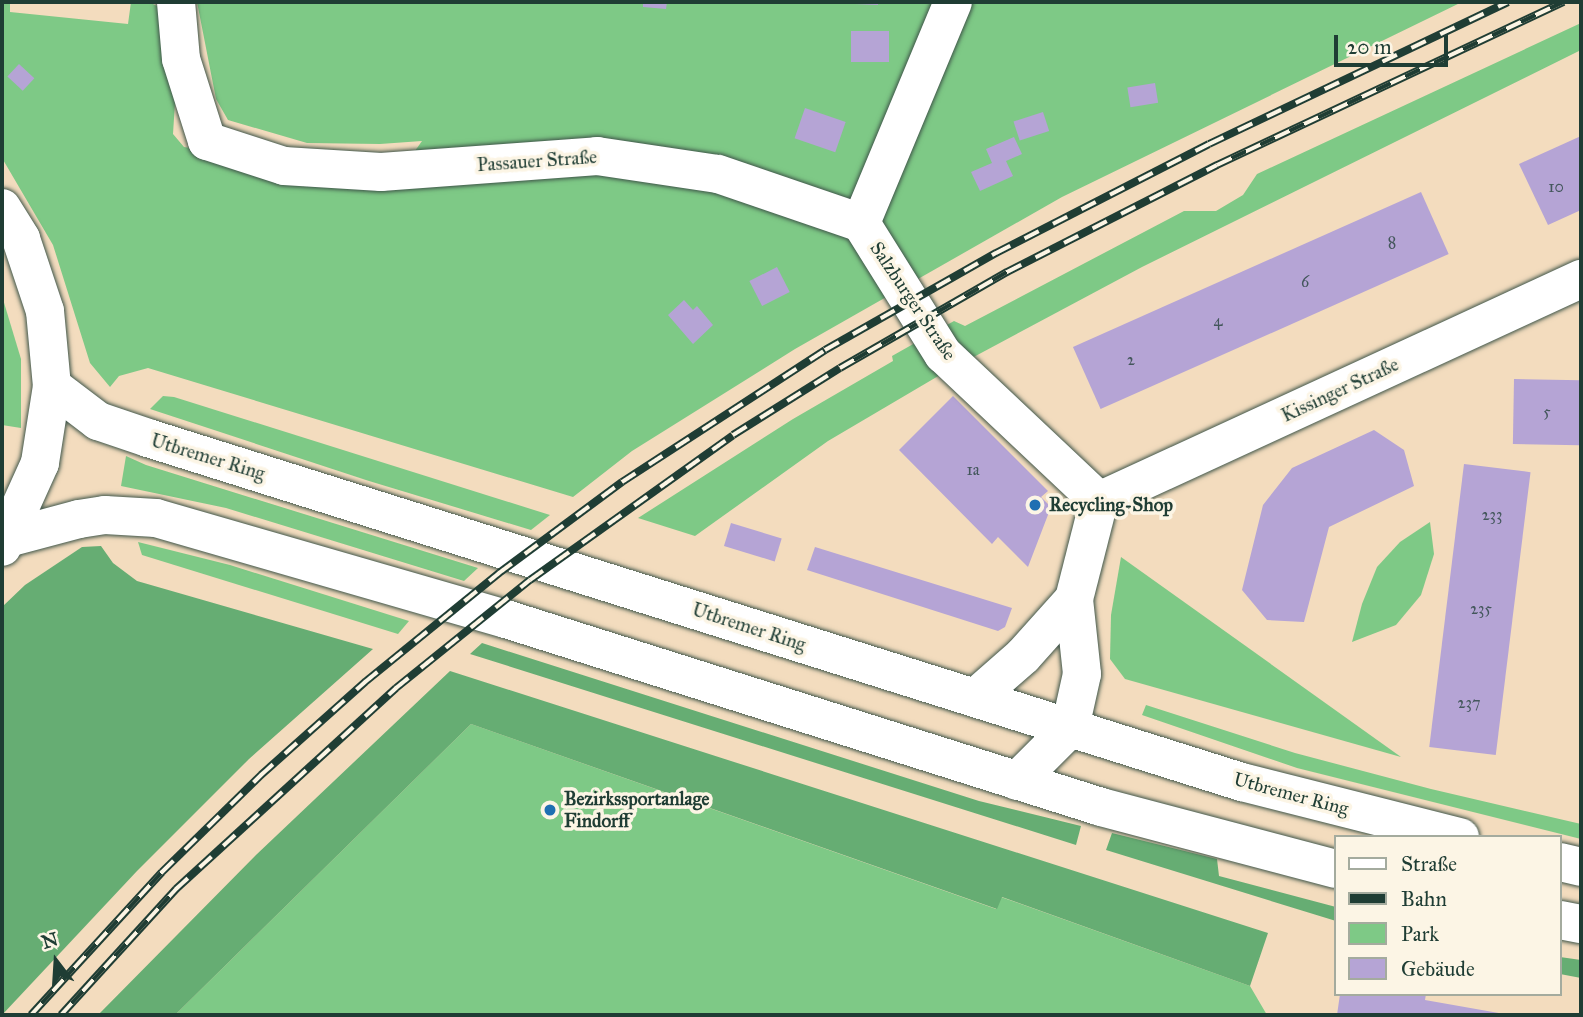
<!DOCTYPE html>
<html>
<head>
<meta charset="utf-8">
<style>
  body { margin:0 }
  #map { position:relative; width:1583px; height:1017px; overflow:hidden; background:#f3dcbe; font-family:"IM FELL Great Primer",serif }
  div>[style] { position:absolute }
  [style*='--x'] { left:calc(var(--x)*1px); top:calc(var(--y)*1px); width:calc(var(--w)*1px); rotate:calc(var(--a)*1deg) }
  .green>* { inset:0; background:#7ec986 }
  .forest>* { inset:0; background:#66ad73 }
  .building>* { inset:0; background:#b5a4d5; transform-origin:0 0 }
  .roads { filter:drop-shadow(0 0 2px #3f5549) drop-shadow(0 0 2px #3f5549) }
  .minor>* { height:38px; margin:-19px; padding:0 19px; transform-origin:19px; border-radius:19px; background:#fff }
  .major>* { height:38px; margin:-19px; padding:0 19px; transform-origin:19px; border-radius:19px; background:#fff }
  .rail>* { height:8px; margin-top:-4px; transform-origin:0; background:repeating-linear-gradient(90deg,#fcf5e5 0 16px,#1f3d34 0 32px); box-sizing:border-box; border-block:2px solid #1f3d34 }
  .dots>* { width:19px; height:19px; translate:-50% -50%; box-sizing:border-box; border:4px solid #fcf5e5; border-radius:50% }
  span { translate:-50% -50%; white-space:nowrap; text-align:center; line-height:1.15; -webkit-text-stroke:7px #fcf5e5; paint-order:stroke }
  .number-label { font-size:16px; color:#44575c }
  .number-label span { -webkit-text-stroke-width:0 }
  .street-label { font-size:19px; color:#1f3d34 }
  .poi-label { font-size:19px; color:#1f3d34; font-weight:700 }
  .left { translate:0 -50%; text-align:left }
  .frame { position:absolute; inset:0; border:4px solid #1f3d34; pointer-events:none }
  .legend { position:absolute; left:1334px; top:835px; width:228px; height:161px; box-sizing:border-box; background:#fcf5e5; border:2px solid #a4ab9e; margin:0; padding:9px 12px; list-style:none; font-size:21px; color:#1f3d34 }
  .legend li { display:flex; align-items:center; gap:14px; height:35px }
  .legend b { width:35px; border:2px solid #a4ab9e }
  .north { position:absolute; left:21px; top:926px; width:70px; height:70px; -webkit-text-stroke:5px #fcf5e5; paint-order:stroke; rotate:343deg; font-size:19px; font-weight:700; line-height:28px; text-align:center; color:#1f3d34 }
  .north::after { content:''; display:block; margin:auto; width:24px; height:32px; background:#1f3d34; clip-path:polygon(50% 0,100% 100%,50% 72%,0 100%) }
  .scale { position:absolute; left:1334px; top:35px; width:114px; height:32px; box-sizing:border-box; border:4px solid #1f3d34; border-top:0; padding-left:9px; font-size:21px; line-height:24px; white-space:nowrap; color:#1f3d34; -webkit-text-stroke:5px #fcf5e5; paint-order:stroke }
</style>
</head>
<body>
<div id="map">
  <div class="green">
    <i style="clip-path:polygon(2px 2px,10px 2px,10px 12px,128px 24px,131px 2px,149px 2px,157px 6px,168px 31px,176px 87px,173px 134px,184px 147px,393px 182px,422px 141px,380px 144px,307px 143px,228px 120px,216px 99px,197px 2px,1462px 2px,1062px 197px,795px 349px,632px 451px,573px 497px,148px 368px,119px 376px,110px 387px,90px 363px,53px 245px,2px 158px)"></i>
    <i style="clip-path:polygon(1581px 23px,1581px 50px,1142px 267px,940px 375px,828px 441px,695px 536px,638px 518px,793px 419px,893px 361px,892px 356px,954px 321px,965px 326px,1184px 211px,1216px 211px,1243px 195px,1257px 174px)"></i>
    <i style="clip-path:polygon(2px 296px,21px 359px,21px 428px,2px 425px)"></i>
    <i style="clip-path:polygon(163px 396px,174px 397px,550px 515px,531px 530px,369px 481px,150px 409px)"></i>
    <i style="clip-path:polygon(126px 456px,146px 465px,478px 568px,464px 581px,226px 508px,121px 486px)"></i>
    <i style="clip-path:polygon(1430px 522px,1434px 554px,1421px 595px,1396px 625px,1352px 642px,1362px 604px,1377px 567px,1400px 542px)"></i>
    <i style="clip-path:polygon(138px 542px,230px 565px,409px 621px,398px 634px,142px 555px)"></i>
    <i style="clip-path:polygon(1121px 557px,1401px 757px,1125px 679px,1110px 659px,1111px 615px)"></i>
    <i style="clip-path:polygon(1146px 705px,1295px 753px,1431px 789px,1581px 824px,1581px 839px,1297px 768px,1142px 715px)"></i>
    <i style="clip-path:polygon(471px 724px,996px 909px,1001px 897px,1250px 986px,1267px 1015px,175px 1015px)"></i>
  </div>
  <div class="forest">
    <i style="clip-path:polygon(101px 546px,113px 563px,137px 581px,373px 649px,249px 759px,137px 871px,2px 1015px,2px 607px,25px 585px,82px 547px)"></i>
    <i style="clip-path:polygon(482px 643px,979px 801px,1081px 826px,1076px 845px,470px 654px)"></i>
    <i style="clip-path:polygon(450px 671px,1268px 933px,1250px 986px,1002px 897px,997px 909px,471px 724px,175px 1015px,98px 1015px,256px 855px)"></i>
    <i style="clip-path:polygon(1112px 833px,1217px 859px,1219px 876px,1336px 907px,1336px 921px,1106px 850px)"></i>
    <i style="clip-path:polygon(1560px 957px,1581px 960px,1581px 978px,1560px 974px)"></i>
  </div>
  <div class="building">
    <i style="clip-path:polygon(643px 2px,667px 2px,666px 9px,643px 7px)"></i>
    <i style="clip-path:polygon(855px 2px,878px 2px,878px 5px,855px 4px)"></i>
    <i style="left:851px;top:31px;width:38px;height:31px"></i>
    <i style="left:19px;top:64px;width:21px;height:17px;rotate:43deg"></i>
    <i style="left:1155px;top:83px;width:20px;height:28px;rotate:81deg"></i>
    <i style="left:805px;top:108px;width:43px;height:32px;rotate:19deg"></i>
    <i style="left:1043px;top:112px;width:20px;height:31px;rotate:72deg"></i>
    <i style="clip-path:polygon(1581px 136px,1581px 210px,1548px 225px,1519px 164px)"></i>
    <i style="clip-path:polygon(1014px 137px,1022px 154px,1006px 161px,1013px 176px,980px 191px,971px 172px,992px 163px,986px 149px)"></i>
    <i style="left:1421px;top:192px;width:68px;height:381px;rotate:66deg"></i>
    <i style="left:777px;top:267px;width:28px;height:31px;rotate:63deg"></i>
    <i style="clip-path:polygon(684px 300px,693px 310px,697px 306px,713px 325px,693px 344px,668px 315px)"></i>
    <i style="left:1514px;top:379px;width:67px;height:65px;rotate:1deg"></i>
    <i style="clip-path:polygon(953px 396px,1048px 491px,1041px 497px,1051px 507px,1028px 567px,998px 537px,992px 544px,899px 450px)"></i>
    <i style="clip-path:polygon(1374px 430px,1404px 450px,1414px 486px,1329px 527px,1304px 622px,1267px 620px,1242px 590px,1263px 505px,1292px 468px)"></i>
    <i style="left:1464px;top:464px;width:67px;height:285px;rotate:7deg"></i>
    <i style="left:731px;top:523px;width:53px;height:24px;rotate:17deg"></i>
    <i style="clip-path:polygon(815px 547px,1012px 608px,1005px 627px,998px 631px,807px 570px)"></i>
    <i style="clip-path:polygon(1340px 994px,1426px 994px,1425px 1000px,1510px 1015px,1337px 1015px)"></i>
  </div>
  <div class="roads">
    <div class="minor">
      <i style="--x:176;--y:2;--w:57;--a:85"></i>
      <i style="--x:181;--y:59;--w:86;--a:72.4"></i>
      <i style="--x:207;--y:141;--w:81;--a:18"></i>
      <i style="--x:284;--y:166;--w:97;--a:3.5"></i>
      <i style="--x:381;--y:172;--w:217;--a:-4.2"></i>
      <i style="--x:597;--y:156;--w:122;--a:8.5"></i>
      <i style="--x:718;--y:174;--w:151;--a:18.9"></i>
      <i style="--x:861;--y:223;--w:155;--a:58"></i>
      <i style="--x:943;--y:354;--w:214;--a:43.3"></i>
      <i style="--x:861;--y:223;--w:239;--a:-67.4"></i>
      <i style="--x:1099;--y:501;--w:531;--a:-24.73"></i>
      <i style="--x:975;--y:698;--w:64;--a:-41.2"></i>
      <i style="--x:1023;--y:656;--w:76;--a:-48.2"></i>
      <i style="--x:1017;--y:781;--w:75;--a:-45"></i>
      <i style="--x:1070;--y:728;--w:55;--a:-77.5"></i>
      <i style="--x:1082;--y:674;--w:75;--a:-96.1"></i>
      <i style="--x:1074;--y:599;--w:101;--a:-75.7"></i>
    </div>
    <div class="major">
      <i style="--x:2;--y:208;--w:36;--a:58"></i>
      <i style="--x:21;--y:239;--w:76;--a:71.6"></i>
      <i style="--x:45;--y:311;--w:75;--a:84.7"></i>
      <i style="--x:52;--y:386;--w:78;--a:98.9"></i>
      <i style="--x:40;--y:463;--w:92;--a:114.3"></i>
      <i style="--x:52;--y:386;--w:58;--a:37.3"></i>
      <i style="--x:98;--y:421;--w:53;--a:18.8"></i>
      <i style="--x:148;--y:438;--w:1147;--a:17.46"></i>
      <i style="--x:1242;--y:782;--w:225;--a:14.2"></i>
      <i style="--x:8;--y:538;--w:73;--a:-15"></i>
      <i style="--x:79;--y:519;--w:26;--a:-9"></i>
      <i style="--x:105;--y:515;--w:51;--a:3.4"></i>
      <i style="--x:156;--y:518;--w:364;--a:16.1"></i>
      <i style="--x:506;--y:619;--w:624;--a:17.53"></i>
      <i style="--x:1101;--y:807;--w:243;--a:14.8"></i>
      <i style="--x:1560;--y:862;--w:22;--a:13"></i>
      <i style="--x:1560;--y:920;--w:21;--a:11"></i>
    </div>
  </div>
  <div class="rail">
    <i style="--x:31;--y:1015;--w:194;--a:-47.5"></i>
    <i style="--x:162;--y:872;--w:139;--a:-44.4"></i>
    <i style="--x:261;--y:775;--w:140;--a:-41.8"></i>
    <i style="--x:365;--y:682;--w:173;--a:-39.1"></i>
    <i style="--x:499;--y:573;--w:153;--a:-36.5"></i>
    <i style="--x:622;--y:482;--w:242;--a:-33"></i>
    <i style="--x:825;--y:350;--w:197;--a:-29.6"></i>
    <i style="--x:996;--y:253;--w:239;--a:-27.1"></i>
    <i style="--x:1209;--y:144;--w:331;--a:-25.4"></i>
    <i style="--x:61;--y:1015;--w:171;--a:-47.6"></i>
    <i style="--x:176;--y:889;--w:298;--a:-42.4"></i>
    <i style="--x:396;--y:688;--w:172;--a:-38.9"></i>
    <i style="--x:530;--y:580;--w:249;--a:-35.5"></i>
    <i style="--x:733;--y:435;--w:126;--a:-32.1"></i>
    <i style="--x:840;--y:368;--w:193;--a:-29.9"></i>
    <i style="--x:1007;--y:272;--w:236;--a:-27"></i>
    <i style="--x:1217;--y:165;--w:383;--a:-25.2"></i>
  </div>
  <div class="dots">
    <i style="left:1035px;top:505px;background:#1f6fb2"></i>
    <i style="left:550px;top:810px;background:#1f6fb2"></i>
  </div>
  <div class="number-label">
    <span style="left:1556px;top:187px">10</span>
    <span style="left:1392px;top:243px">8</span>
    <span style="left:1305px;top:282px">6</span>
    <span style="left:1218px;top:321px">4</span>
    <span style="left:1131px;top:360px">2</span>
    <span style="left:1547px;top:412px">5</span>
    <span style="left:973px;top:470px">1a</span>
    <span style="left:1492px;top:515px">233</span>
    <span style="left:1481px;top:609px">235</span>
    <span style="left:1469px;top:703px">237</span>
  </div>
  <div class="street-label">
    <span style="left:537px;top:161px;rotate:-4deg">Passauer Straße</span>
    <span style="left:913px;top:301px;rotate:56deg">Salzburger Straße</span>
    <span style="left:1340px;top:390px;rotate:-25deg">Kissinger Straße</span>
    <span style="left:208px;top:457px;rotate:17deg">Utbremer Ring</span>
    <span style="left:749px;top:627px;rotate:18deg">Utbremer Ring</span>
    <span style="left:1291px;top:794px;rotate:15deg">Utbremer Ring</span>
  </div>
  <div class="poi-label">
    <span class="left" style="left:1049px;top:505px">Recycling-Shop</span>
    <span class="left" style="left:564px;top:810px">Bezirkssportanlage<br>Findorff</span>
  </div>
  <div class="frame"></div>
  <ul class="legend">
  <li><b style="height:9px;background:#fff"></b>Straße</li>
  <li><b style="height:9px;background:#1f3d34"></b>Bahn</li>
  <li><b style="height:19px;background:#7ec986"></b>Park</li>
  <li><b style="height:19px;background:#b5a4d5"></b>Gebäude</li>
  </ul>
  <div class="north">N</div>
  <div class="scale">20 m</div>
</div>
</body>
</html>
